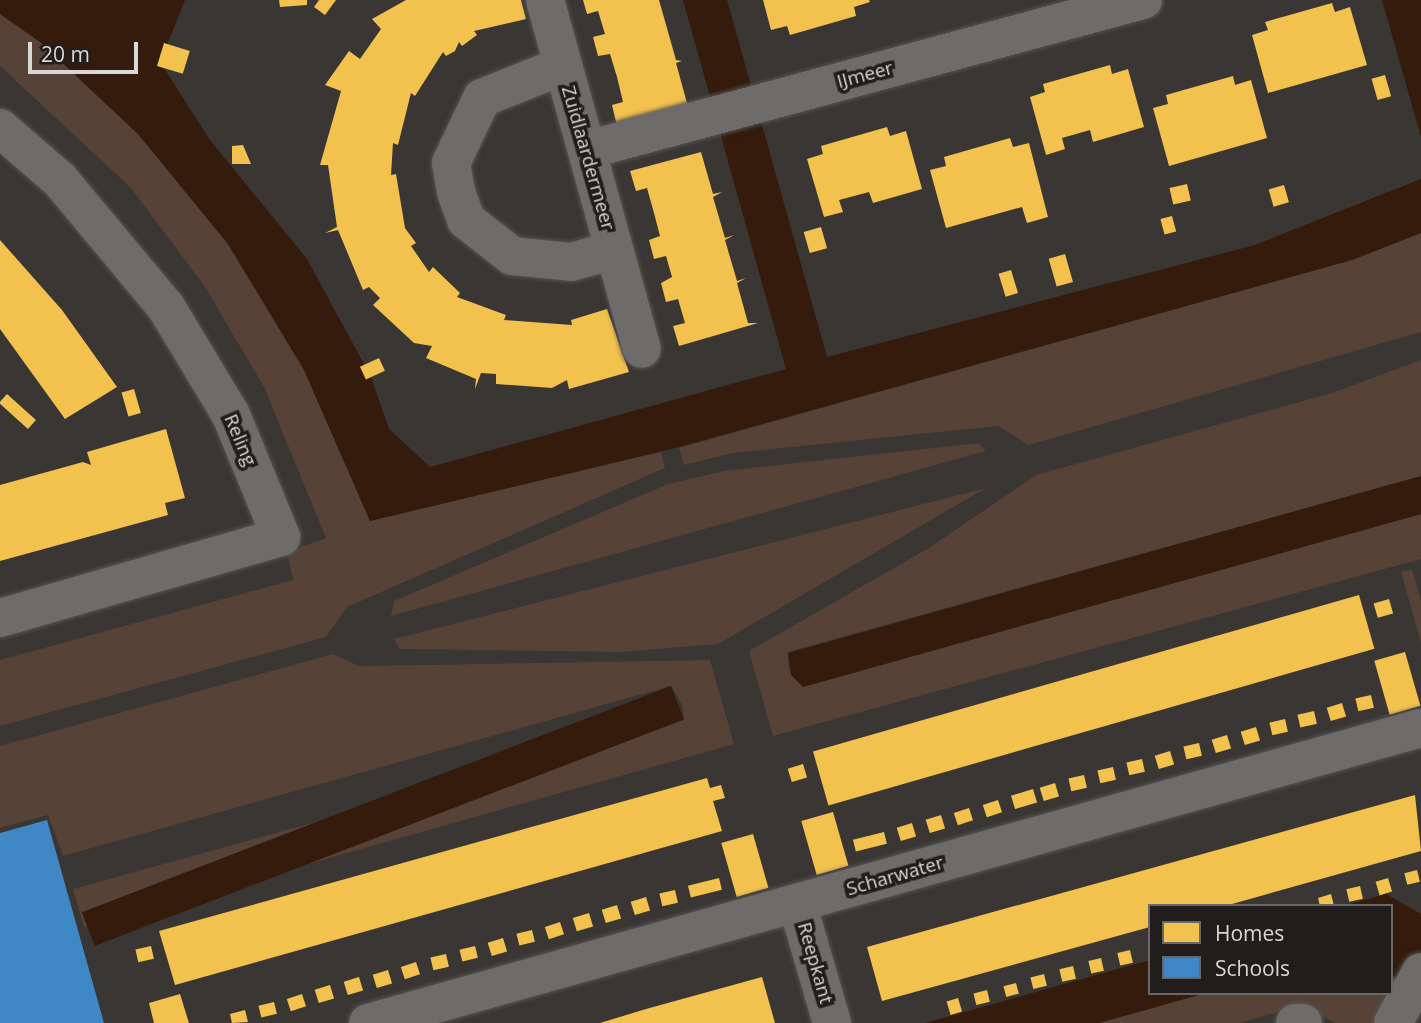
<!DOCTYPE html>
<html>
<head>
<meta charset="utf-8">
<style>
  body { margin:0 }
  #map { position:relative; width:1421px; height:1023px; overflow:hidden; background:#393634; font-family:"Open Sans",sans-serif }
  div>[style] { position:absolute }
  [style*='--x'] { left:calc(var(--x)*1px); top:calc(var(--y)*1px); width:calc(var(--w)*1px); rotate:calc(var(--a)*1deg) }
  .green>* { inset:0; background:#564237 }
  .water>* { inset:0; background:#341b0c; transform-origin:0 0 }
  .homes>* { inset:0; background:#f2c14e; transform-origin:0 0 }
  .schools>* { inset:0; background:#3f88c5 }
  .roads { filter:drop-shadow(0 0 2px #555351) drop-shadow(0 0 2px #555351) }
  .minor>* { height:38px; margin:-19px; padding:0 19px; transform-origin:19px; border-radius:19px; background:#6d6c6a }
  span { translate:-50% -50%; white-space:nowrap; text-align:center; line-height:1.15; -webkit-text-stroke:7px #201d1c; paint-order:stroke }
  .street-label { font-size:19px; color:#d9d6d4 }
  .legend { position:absolute; left:1148px; top:904px; width:245px; height:91px; box-sizing:border-box; background:#201d1c; border:2px solid #6a6766; margin:0; padding:9px 12px; list-style:none; font-size:21px; color:#d9d6d4 }
  .legend li { display:flex; align-items:center; gap:14px; height:35px }
  .legend b { width:35px; border:2px solid #6a6766 }
  .scale { position:absolute; left:28px; top:42px; width:110px; height:32px; box-sizing:border-box; border:4px solid #d9d6d4; border-top:0; padding-left:9px; font-size:21px; line-height:24px; white-space:nowrap; color:#d9d6d4; -webkit-text-stroke:5px #201d1c; paint-order:stroke }
</style>
</head>
<body>
<div id="map">
  <div class="green">
    <i style="clip-path:polygon(0 14px,40px 42px,138px 134px,228px 244px,304px 370px,370px 521px,661px 452px,665px 468px,347px 607px,326px 637px,0 726px,0 660px,293px 580px,287px 552px,326px 538px,264px 387px,205px 287px,131px 188px,0 66px)"></i>
    <i style="clip-path:polygon(1421px 233px,1421px 332px,1029px 445px,998px 426px,733px 453px,684px 465px,679px 448px,1352px 260px)"></i>
    <i style="clip-path:polygon(1421px 360px,1421px 476px,788px 652px,789px 668px,803px 687px,1421px 514px,1421px 559px,773px 736px,749px 651px,929px 548px,1036px 475px,1332px 393px)"></i>
    <i style="clip-path:polygon(979px 443px,986px 451px,391px 616px,394px 601px,668px 484px,724px 471px)"></i>
    <i style="clip-path:polygon(986px 488px,718px 644px,620px 652px,399px 649px,394px 639px)"></i>
    <i style="clip-path:polygon(1412px 569px,1421px 601px,1421px 643px,1401px 572px)"></i>
    <i style="clip-path:polygon(333px 654px,359px 666px,710px 660px,734px 744px,84px 927px,73px 889px,684px 720px,682px 704px,671px 686px,63px 856px,48px 815px,0 828px,0 746px)"></i>
    <i style="clip-path:polygon(1391px 975px,1402px 981px,1378px 1023px,1336px 1023px,1312px 1011px,1286px 1010px,1239px 1023px,1099px 1023px,1206px 993px,1391px 993px)"></i>
  </div>
  <div class="water">
    <i style="clip-path:polygon(0 0,185px 0,160px 62px,210px 140px,307px 259px,371px 377px,389px 429px,430px 467px,786px 369px,683px 0,727px 0,827px 357px,1255px 245px,1421px 179px,1421px 233px,1352px 260px,679px 447px,370px 521px,304px 370px,228px 244px,138px 134px,40px 42px,0 14px)"></i>
    <i style="clip-path:polygon(1382px 0,1421px 0,1421px 137px)"></i>
    <i style="clip-path:polygon(1421px 476px,1421px 514px,803px 687px,791px 675px,788px 653px)"></i>
    <i style="left:671px;top:686px;width:36px;height:631px;rotate:69deg"></i>
    <i style="clip-path:polygon(1386px 894px,1421px 914px,1421px 992px,1391px 975px,1391px 906px,1343px 906px)"></i>
    <i style="clip-path:polygon(1150px 960px,1150px 993px,1206px 993px,1099px 1023px,925px 1023px)"></i>
  </div>
  <div class="homes">
    <i style="clip-path:polygon(279px 0,307px 0,307px 5px,280px 7px)"></i>
    <i style="clip-path:polygon(319px 0,336px 0,325px 15px,314px 7px)"></i>
    <i style="clip-path:polygon(406px 0,521px 0,526px 19px,474px 31px,477px 35px,462px 46px,459px 42px,455px 51px,446px 56px,443px 52px,415px 96px,411px 93px,398px 145px,393px 143px,391px 175px,396px 174px,405px 228px,416px 243px,411px 246px,429px 272px,433px 267px,460px 293px,457px 297px,506px 315px,504px 320px,572px 325px,571px 320px,607px 309px,629px 372px,569px 389px,567px 380px,552px 388px,496px 384px,496px 374px,481px 373px,475px 389px,476px 379px,426px 358px,432px 346px,414px 343px,373px 305px,380px 298px,369px 287px,363px 290px,338px 230px,325px 233px,337px 227px,328px 165px,320px 165px,341px 91px,325px 85px,349px 51px,360px 59px,381px 29px,372px 19px)"></i>
    <i style="clip-path:polygon(583px 0,659px 0,676px 60px,682px 61px,676px 63px,687px 103px,704px 101px,617px 126px,612px 105px,623px 102px,617px 77px,610px 54px,598px 56px,593px 37px,605px 34px,598px 11px,587px 14px)"></i>
    <i style="clip-path:polygon(763px 0,869px 0,870px 2px,854px 7px,856px 16px,790px 35px,787px 26px,771px 30px)"></i>
    <i style="clip-path:polygon(1332px 3px,1335px 12px,1350px 7px,1367px 65px,1268px 93px,1252px 35px,1268px 30px,1265px 22px)"></i>
    <i style="left:164px;top:43px;width:27px;height:24px;rotate:17deg"></i>
    <i style="clip-path:polygon(1110px 65px,1112px 74px,1128px 69px,1144px 127px,1093px 142px,1090px 130px,1062px 138px,1065px 149px,1046px 155px,1030px 97px,1045px 92px,1043px 84px)"></i>
    <i style="left:1385px;top:75px;width:22px;height:14px;rotate:74deg"></i>
    <i style="clip-path:polygon(1233px 76px,1235px 85px,1251px 80px,1267px 138px,1169px 166px,1153px 108px,1168px 104px,1166px 95px)"></i>
    <i style="clip-path:polygon(887px 127px,890px 136px,906px 131px,922px 189px,873px 203px,869px 192px,839px 200px,843px 212px,824px 217px,807px 159px,823px 154px,821px 146px)"></i>
    <i style="clip-path:polygon(1010px 138px,1013px 147px,1029px 143px,1048px 217px,1027px 223px,1022px 207px,946px 228px,930px 170px,946px 166px,944px 157px)"></i>
    <i style="clip-path:polygon(243px 145px,251px 164px,232px 164px,232px 146px)"></i>
    <i style="clip-path:polygon(701px 152px,713px 194px,722px 192px,713px 197px,725px 238px,734px 235px,725px 240px,737px 281px,746px 278px,737px 283px,748px 323px,758px 323px,679px 346px,673px 326px,685px 323px,678px 299px,666px 302px,661px 283px,672px 277px,666px 256px,654px 259px,649px 240px,660px 236px,654px 213px,647px 188px,636px 191px,630px 171px)"></i>
    <i style="left:1187px;top:184px;width:17px;height:18px;rotate:77deg"></i>
    <i style="left:1284px;top:185px;width:18px;height:16px;rotate:74deg"></i>
    <i style="left:1172px;top:216px;width:16px;height:12px;rotate:75deg"></i>
    <i style="left:821px;top:227px;width:22px;height:18px;rotate:74deg"></i>
    <i style="clip-path:polygon(0 240px,62px 310px,117px 387px,65px 419px,0 329px)"></i>
    <i style="left:1065px;top:254px;width:29px;height:17px;rotate:74deg"></i>
    <i style="left:1011px;top:270px;width:24px;height:13px;rotate:73deg"></i>
    <i style="left:379px;top:358px;width:14px;height:21px;rotate:65deg"></i>
    <i style="left:134px;top:389px;width:25px;height:13px;rotate:74deg"></i>
    <i style="left:7px;top:394px;width:39px;height:12px;rotate:42deg"></i>
    <i style="clip-path:polygon(166px 429px,185px 498px,165px 503px,168px 515px,0 561px,0 485px,83px 462px,91px 465px,87px 452px)"></i>
    <i style="left:1359px;top:595px;width:56px;height:568px;rotate:74deg"></i>
    <i style="left:1389px;top:599px;width:15px;height:16px;rotate:74deg"></i>
    <i style="left:1405px;top:652px;width:56px;height:32px;rotate:74deg"></i>
    <i style="left:1371px;top:695px;width:13px;height:16px;rotate:77deg"></i>
    <i style="left:1342px;top:703px;width:14px;height:16px;rotate:73deg"></i>
    <i style="left:1314px;top:711px;width:13px;height:17px;rotate:77deg"></i>
    <i style="left:1285px;top:719px;width:13px;height:16px;rotate:77deg"></i>
    <i style="left:1256px;top:727px;width:14px;height:16px;rotate:73deg"></i>
    <i style="left:1227px;top:735px;width:14px;height:16px;rotate:73deg"></i>
    <i style="left:1199px;top:743px;width:13px;height:16px;rotate:77deg"></i>
    <i style="left:1170px;top:751px;width:14px;height:16px;rotate:73deg"></i>
    <i style="left:1142px;top:759px;width:13px;height:16px;rotate:77deg"></i>
    <i style="left:803px;top:764px;width:14px;height:16px;rotate:73deg"></i>
    <i style="left:1113px;top:767px;width:13px;height:16px;rotate:77deg"></i>
    <i style="left:1084px;top:775px;width:13px;height:16px;rotate:77deg"></i>
    <i style="clip-path:polygon(707px 778px,710px 788px,721px 785px,725px 798px,713px 801px,722px 831px,175px 985px,159px 931px)"></i>
    <i style="left:1055px;top:783px;width:14px;height:16px;rotate:73deg"></i>
    <i style="left:1033px;top:789px;width:14px;height:23px;rotate:73deg"></i>
    <i style="clip-path:polygon(1415px 795px,1421px 851px,1225px 906px,1150px 906px,1150px 927px,882px 1001px,867px 947px)"></i>
    <i style="left:998px;top:800px;width:13px;height:16px;rotate:72deg"></i>
    <i style="left:969px;top:808px;width:13px;height:16px;rotate:72deg"></i>
    <i style="left:833px;top:812px;width:56px;height:33px;rotate:74deg"></i>
    <i style="left:941px;top:815px;width:14px;height:16px;rotate:73deg"></i>
    <i style="left:912px;top:823px;width:14px;height:16px;rotate:73deg"></i>
    <i style="left:884px;top:832px;width:12px;height:32px;rotate:76deg"></i>
    <i style="left:753px;top:834px;width:56px;height:33px;rotate:74deg"></i>
    <i style="left:1417px;top:870px;width:12px;height:13px;rotate:76deg"></i>
    <i style="left:719px;top:878px;width:12px;height:32px;rotate:76deg"></i>
    <i style="left:1388px;top:878px;width:14px;height:13px;rotate:73deg"></i>
    <i style="left:1360px;top:886px;width:13px;height:14px;rotate:77deg"></i>
    <i style="left:675px;top:890px;width:13px;height:16px;rotate:77deg"></i>
    <i style="clip-path:polygon(1331px 894px,1334px 906px,1320px 906px,1318px 898px)"></i>
    <i style="left:646px;top:897px;width:14px;height:16px;rotate:73deg"></i>
    <i style="left:617px;top:905px;width:14px;height:16px;rotate:73deg"></i>
    <i style="left:589px;top:913px;width:14px;height:17px;rotate:73deg"></i>
    <i style="left:560px;top:922px;width:13px;height:16px;rotate:72deg"></i>
    <i style="left:532px;top:930px;width:12px;height:16px;rotate:76deg"></i>
    <i style="left:503px;top:938px;width:14px;height:16px;rotate:73deg"></i>
    <i style="left:151px;top:946px;width:13px;height:16px;rotate:77deg"></i>
    <i style="left:475px;top:946px;width:12px;height:16px;rotate:76deg"></i>
    <i style="left:1130px;top:950px;width:13px;height:13px;rotate:77deg"></i>
    <i style="left:446px;top:954px;width:13px;height:16px;rotate:77deg"></i>
    <i style="left:1101px;top:958px;width:13px;height:13px;rotate:77deg"></i>
    <i style="left:416px;top:962px;width:13px;height:16px;rotate:72deg"></i>
    <i style="left:1073px;top:966px;width:13px;height:14px;rotate:77deg"></i>
    <i style="left:388px;top:970px;width:14px;height:16px;rotate:73deg"></i>
    <i style="left:1044px;top:974px;width:12px;height:14px;rotate:76deg"></i>
    <i style="left:359px;top:977px;width:14px;height:16px;rotate:73deg"></i>
    <i style="clip-path:polygon(762px 977px,775px 1023px,600px 1023px,646px 1009px)"></i>
    <i style="left:1016px;top:983px;width:11px;height:13px;rotate:75deg"></i>
    <i style="left:330px;top:985px;width:14px;height:16px;rotate:73deg"></i>
    <i style="left:987px;top:990px;width:12px;height:14px;rotate:76deg"></i>
    <i style="clip-path:polygon(180px 994px,189px 1023px,154px 1023px,149px 1003px)"></i>
    <i style="left:302px;top:994px;width:13px;height:16px;rotate:72deg"></i>
    <i style="left:958px;top:998px;width:14px;height:12px;rotate:73deg"></i>
    <i style="left:274px;top:1002px;width:12px;height:16px;rotate:76deg"></i>
    <i style="clip-path:polygon(245px 1010px,248px 1022px,232px 1023px,230px 1014px)"></i>
  </div>
  <div class="schools">
    <i style="clip-path:polygon(47px 820px,104px 1023px,0 1023px,0 833px)"></i>
  </div>
  <div class="roads">
    <div class="minor">
      <i style="--x:545;--y:0;--w:362;--a:74.5"></i>
      <i style="--x:562;--y:66;--w:86;--a:158.2"></i>
      <i style="--x:482;--y:98;--w:72;--a:115.5"></i>
      <i style="--x:451;--y:163;--w:29;--a:80"></i>
      <i style="--x:456;--y:192;--w:30;--a:70"></i>
      <i style="--x:466;--y:220;--w:58;--a:38"></i>
      <i style="--x:512;--y:256;--w:59;--a:5.8"></i>
      <i style="--x:571;--y:262;--w:45;--a:-15.6"></i>
      <i style="--x:0;--y:128;--w:79;--a:40.9"></i>
      <i style="--x:60;--y:180;--w:165;--a:50.2"></i>
      <i style="--x:166;--y:307;--w:126;--a:59"></i>
      <i style="--x:231;--y:415;--w:132;--a:67.7"></i>
      <i style="--x:281;--y:537;--w:292;--a:163.9"></i>
      <i style="--x:587;--y:150;--w:576;--a:-15.1"></i>
      <i style="--x:797;--y:903;--w:125;--a:73.7"></i>
      <i style="--x:368;--y:1023;--w:1094;--a:-15.65"></i>
      <i style="--x:1295;--y:1023;--w:8;--a:0"></i>
      <i style="--x:1393;--y:1023;--w:58;--a:-61.2"></i>
    </div>
  </div>
  <div class="street-label">
    <span style="left:865px;top:75px;rotate:-15deg">IJmeer</span>
    <span style="left:588px;top:158px;rotate:74deg">Zuidlaardermeer</span>
    <span style="left:240px;top:440px;rotate:67deg">Reling</span>
    <span style="left:895px;top:876px;rotate:-16deg">Scharwater</span>
    <span style="left:815px;top:963px;rotate:74deg">Reepkant</span>
  </div>
  <ul class="legend">
  <li><b style="height:19px;background:#f2c14e"></b>Homes</li>
  <li><b style="height:19px;background:#3f88c5"></b>Schools</li>
  </ul>
  <div class="scale">20 m</div>
</div>
</body>
</html>
